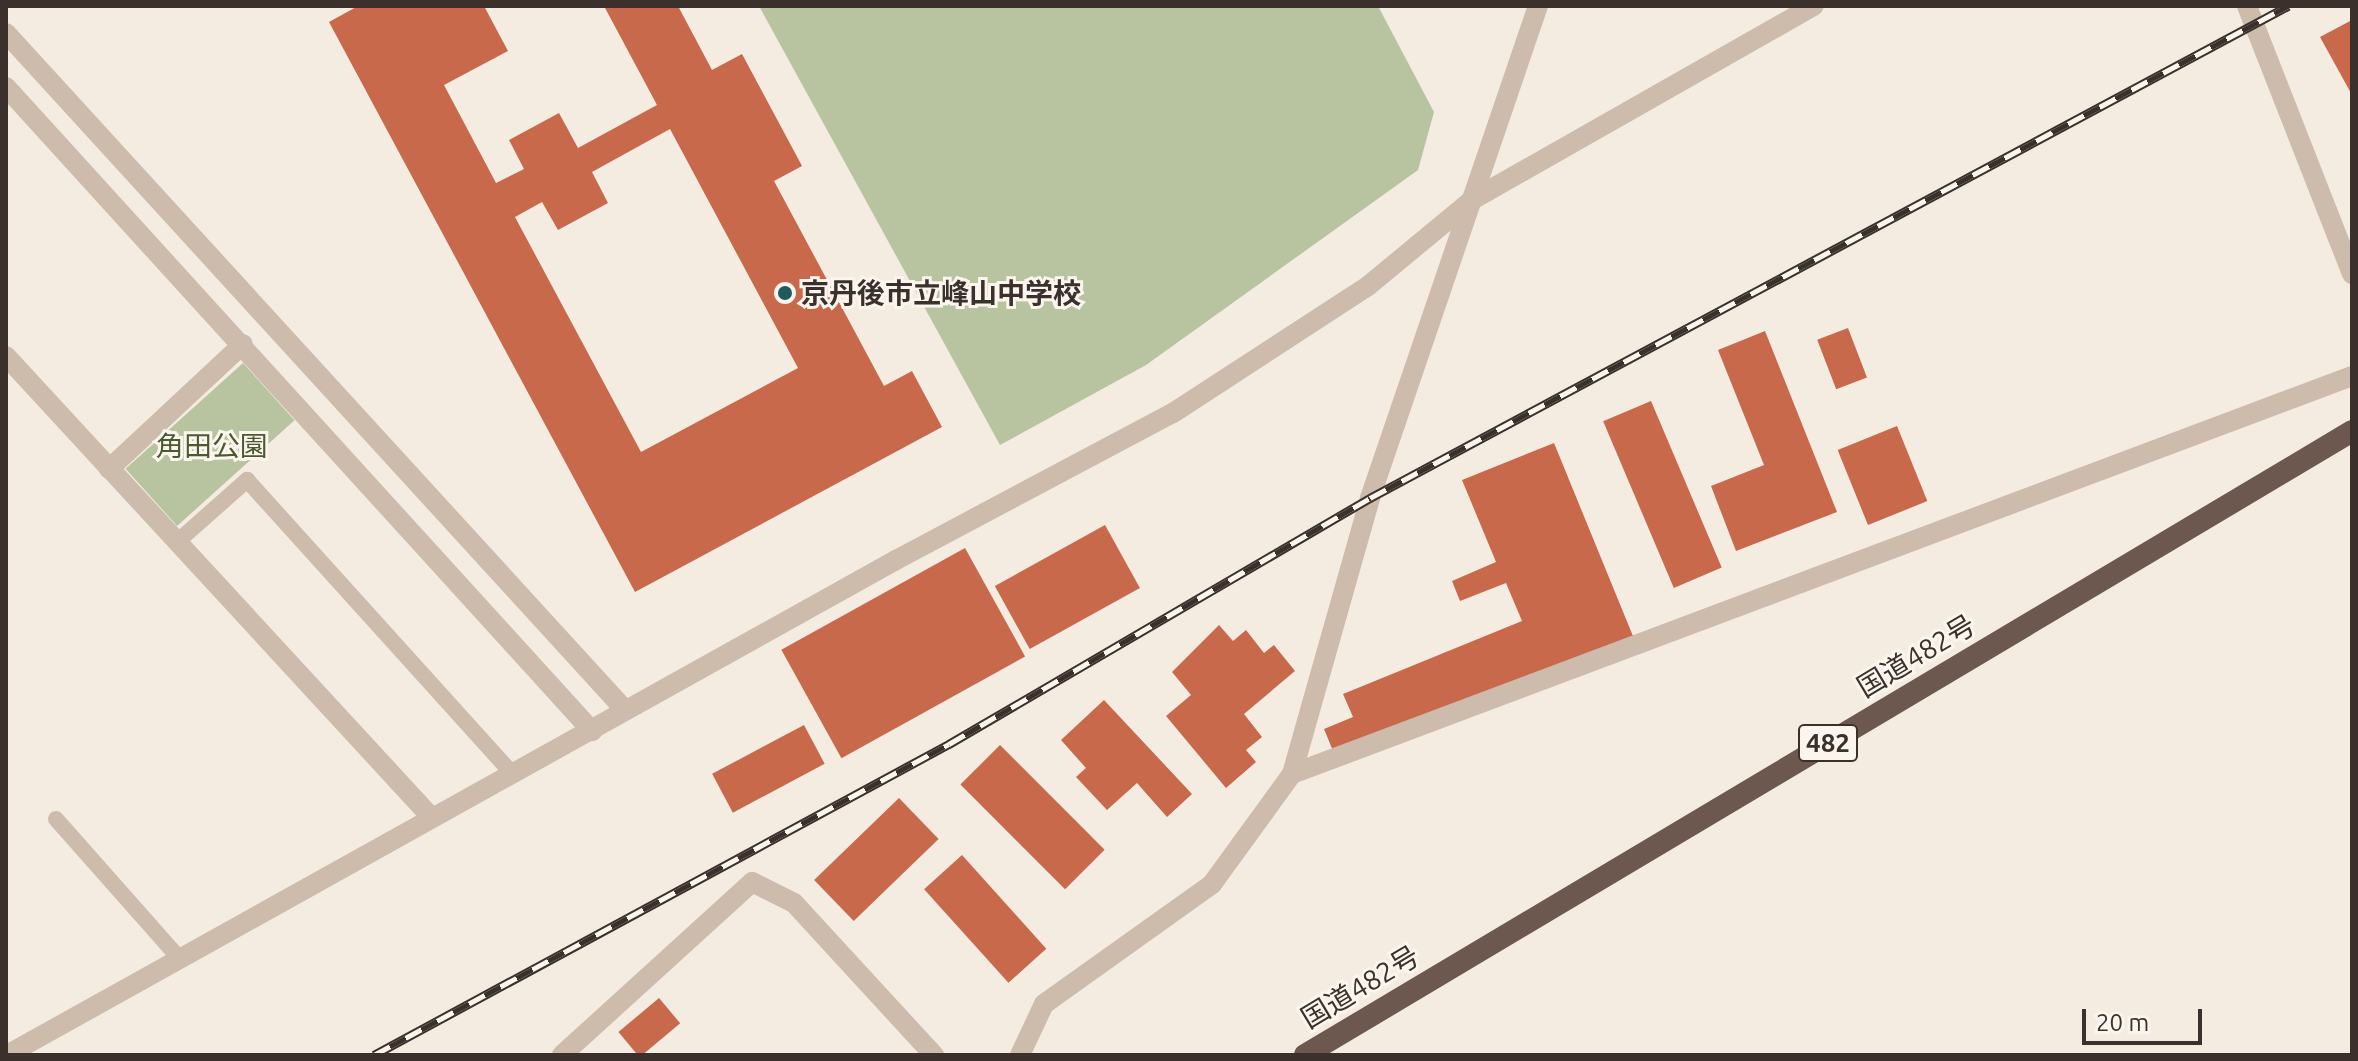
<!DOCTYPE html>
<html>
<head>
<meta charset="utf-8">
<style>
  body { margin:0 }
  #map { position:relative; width:2358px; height:1061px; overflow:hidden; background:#f4ebe1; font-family:Ubuntu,"Noto Sans JP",sans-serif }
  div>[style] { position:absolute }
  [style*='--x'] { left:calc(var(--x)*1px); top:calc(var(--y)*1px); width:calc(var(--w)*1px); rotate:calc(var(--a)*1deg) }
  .green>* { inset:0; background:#b8c4a0; transform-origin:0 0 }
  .building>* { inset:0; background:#c8694b; transform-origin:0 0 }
  .service>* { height:16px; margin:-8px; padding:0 8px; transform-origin:8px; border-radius:8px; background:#cdbbac }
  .minor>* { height:20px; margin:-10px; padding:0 10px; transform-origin:10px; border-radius:10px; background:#cdbbac }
  .tertiary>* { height:20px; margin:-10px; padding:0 10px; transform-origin:10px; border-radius:10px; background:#cdbbac }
  .trunk>* { height:22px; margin:-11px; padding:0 11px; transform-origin:11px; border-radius:11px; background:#6c584f }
  .rail>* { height:9px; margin-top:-4.5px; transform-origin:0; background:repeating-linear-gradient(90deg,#fbf5ee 0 18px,#3b302b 0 36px); box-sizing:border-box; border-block:2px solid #3b302b }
  .dots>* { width:22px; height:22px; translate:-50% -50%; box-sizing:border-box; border:4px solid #fbf5ee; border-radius:50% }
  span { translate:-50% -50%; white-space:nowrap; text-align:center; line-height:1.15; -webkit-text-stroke:6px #fbf5ee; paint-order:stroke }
  .shield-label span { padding:2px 6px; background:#fbf5ee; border:2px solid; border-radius:6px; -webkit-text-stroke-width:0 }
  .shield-label { font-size:26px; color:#3b302b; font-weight:700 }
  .poi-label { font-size:28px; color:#3b302b; font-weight:700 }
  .left { translate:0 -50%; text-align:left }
  .park-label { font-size:28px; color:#4a5a2e }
  .street-label { font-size:28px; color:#3b302b }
  .frame { position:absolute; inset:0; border:8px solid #3b302b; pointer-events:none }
  .scale { position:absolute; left:2082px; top:1009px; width:120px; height:36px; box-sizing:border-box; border:4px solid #3b302b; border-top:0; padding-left:10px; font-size:24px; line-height:28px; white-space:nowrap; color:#3b302b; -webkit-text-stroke:6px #fbf5ee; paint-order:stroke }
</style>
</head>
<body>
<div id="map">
  <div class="green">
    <i style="clip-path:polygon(759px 6px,1378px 6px,1434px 112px,1418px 170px,1146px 365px,1000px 445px)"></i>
    <i style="left:243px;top:363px;width:77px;height:158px;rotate:48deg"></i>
  </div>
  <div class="building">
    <i style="clip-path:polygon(evenodd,358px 6px,484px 6px,508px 51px,444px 85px,496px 183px,524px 169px,509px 140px,559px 113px,578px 148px,657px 105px,604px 6px,678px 6px,712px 70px,742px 54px,802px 166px,774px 181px,884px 386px,912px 371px,942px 427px,635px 592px,329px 22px,358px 6px,670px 129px,798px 368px,641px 452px,515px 217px,542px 202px,558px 230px,608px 203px,592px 172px,670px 129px)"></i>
    <i style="clip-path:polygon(2352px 20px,2352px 95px,2320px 37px)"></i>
    <i style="left:1848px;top:328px;width:53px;height:33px;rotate:69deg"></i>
    <i style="clip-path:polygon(1765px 331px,1837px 512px,1736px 551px,1711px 486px,1764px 465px,1718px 350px)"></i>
    <i style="left:1651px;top:401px;width:181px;height:52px;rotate:67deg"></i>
    <i style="left:1897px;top:426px;width:81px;height:64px;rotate:68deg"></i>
    <i style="clip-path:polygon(1554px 443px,1635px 641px,1338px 763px,1324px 729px,1353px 717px,1343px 694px,1522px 621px,1506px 583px,1460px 601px,1452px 581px,1496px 562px,1462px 480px)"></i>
    <i style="left:1105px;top:525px;width:72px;height:126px;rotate:61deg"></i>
    <i style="left:965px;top:548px;width:124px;height:210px;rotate:61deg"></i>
    <i style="clip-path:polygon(1219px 625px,1233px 641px,1246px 630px,1264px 653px,1274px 645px,1295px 671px,1244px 714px,1262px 737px,1246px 750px,1256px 762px,1226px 788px,1166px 716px,1191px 695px,1172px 672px)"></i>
    <i style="clip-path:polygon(1104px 700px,1192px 794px,1167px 817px,1137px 783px,1107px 810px,1076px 777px,1086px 768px,1061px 740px)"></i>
    <i style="left:804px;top:725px;width:44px;height:104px;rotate:62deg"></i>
    <i style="left:1000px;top:745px;width:148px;height:56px;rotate:45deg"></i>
    <i style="left:899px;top:798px;width:57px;height:118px;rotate:46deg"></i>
    <i style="left:962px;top:855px;width:126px;height:51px;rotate:48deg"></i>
    <i style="left:659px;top:998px;width:33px;height:53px;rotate:50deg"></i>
  </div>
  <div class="service">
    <i style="--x:177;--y:542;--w:94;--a:-41.5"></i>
    <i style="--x:247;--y:480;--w:394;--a:47.9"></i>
    <i style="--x:56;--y:819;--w:187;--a:48.5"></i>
  </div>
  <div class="minor">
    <i style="--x:2247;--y:6;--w:288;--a:68.6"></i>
    <i style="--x:6;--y:33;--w:917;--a:47.56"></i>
    <i style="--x:6;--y:87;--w:871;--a:47.7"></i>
    <i style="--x:6;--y:356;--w:628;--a:47.32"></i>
    <i style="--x:109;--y:469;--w:183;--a:-43"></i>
    <i style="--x:1292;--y:774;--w:1132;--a:-20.58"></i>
    <i style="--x:562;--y:1055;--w:257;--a:-42.3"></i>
    <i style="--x:752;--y:882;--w:47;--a:26.6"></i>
    <i style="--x:794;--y:903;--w:207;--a:47.4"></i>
  </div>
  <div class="tertiary">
    <i style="--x:7;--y:1055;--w:1018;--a:-29.11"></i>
    <i style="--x:896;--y:560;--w:314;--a:-28"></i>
    <i style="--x:1173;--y:413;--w:233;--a:-33.1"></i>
    <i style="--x:1368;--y:286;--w:135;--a:-39.6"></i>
    <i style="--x:1472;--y:200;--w:393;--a:-29.6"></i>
    <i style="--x:1020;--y:1055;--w:56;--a:-64.8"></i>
    <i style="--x:1044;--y:1004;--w:206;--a:-35.5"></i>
    <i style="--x:1212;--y:884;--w:136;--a:-54"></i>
    <i style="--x:1292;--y:774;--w:287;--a:-74.2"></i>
    <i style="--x:1370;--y:498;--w:520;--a:-71.15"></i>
  </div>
  <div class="trunk">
    <i style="--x:1305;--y:1055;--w:1219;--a:-30.79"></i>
  </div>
  <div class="rail">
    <i style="--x:374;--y:1055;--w:654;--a:-28.41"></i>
    <i style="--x:949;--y:744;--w:488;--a:-30.3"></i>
    <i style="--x:1370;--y:498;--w:1042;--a:-28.19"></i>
  </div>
  <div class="dots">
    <i style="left:785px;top:293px;background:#1f5a5e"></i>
  </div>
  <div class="shield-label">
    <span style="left:1828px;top:743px">482</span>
  </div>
  <div class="poi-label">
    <span class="left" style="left:801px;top:293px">京丹後市立峰山中学校</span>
  </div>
  <div class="park-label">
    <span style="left:212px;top:446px">角田公園</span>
  </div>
  <div class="street-label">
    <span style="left:1916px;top:656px;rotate:-31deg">国道482号</span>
    <span style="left:1360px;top:987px;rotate:-31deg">国道482号</span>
  </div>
  <div class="frame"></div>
  <div class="scale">20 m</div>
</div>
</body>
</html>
